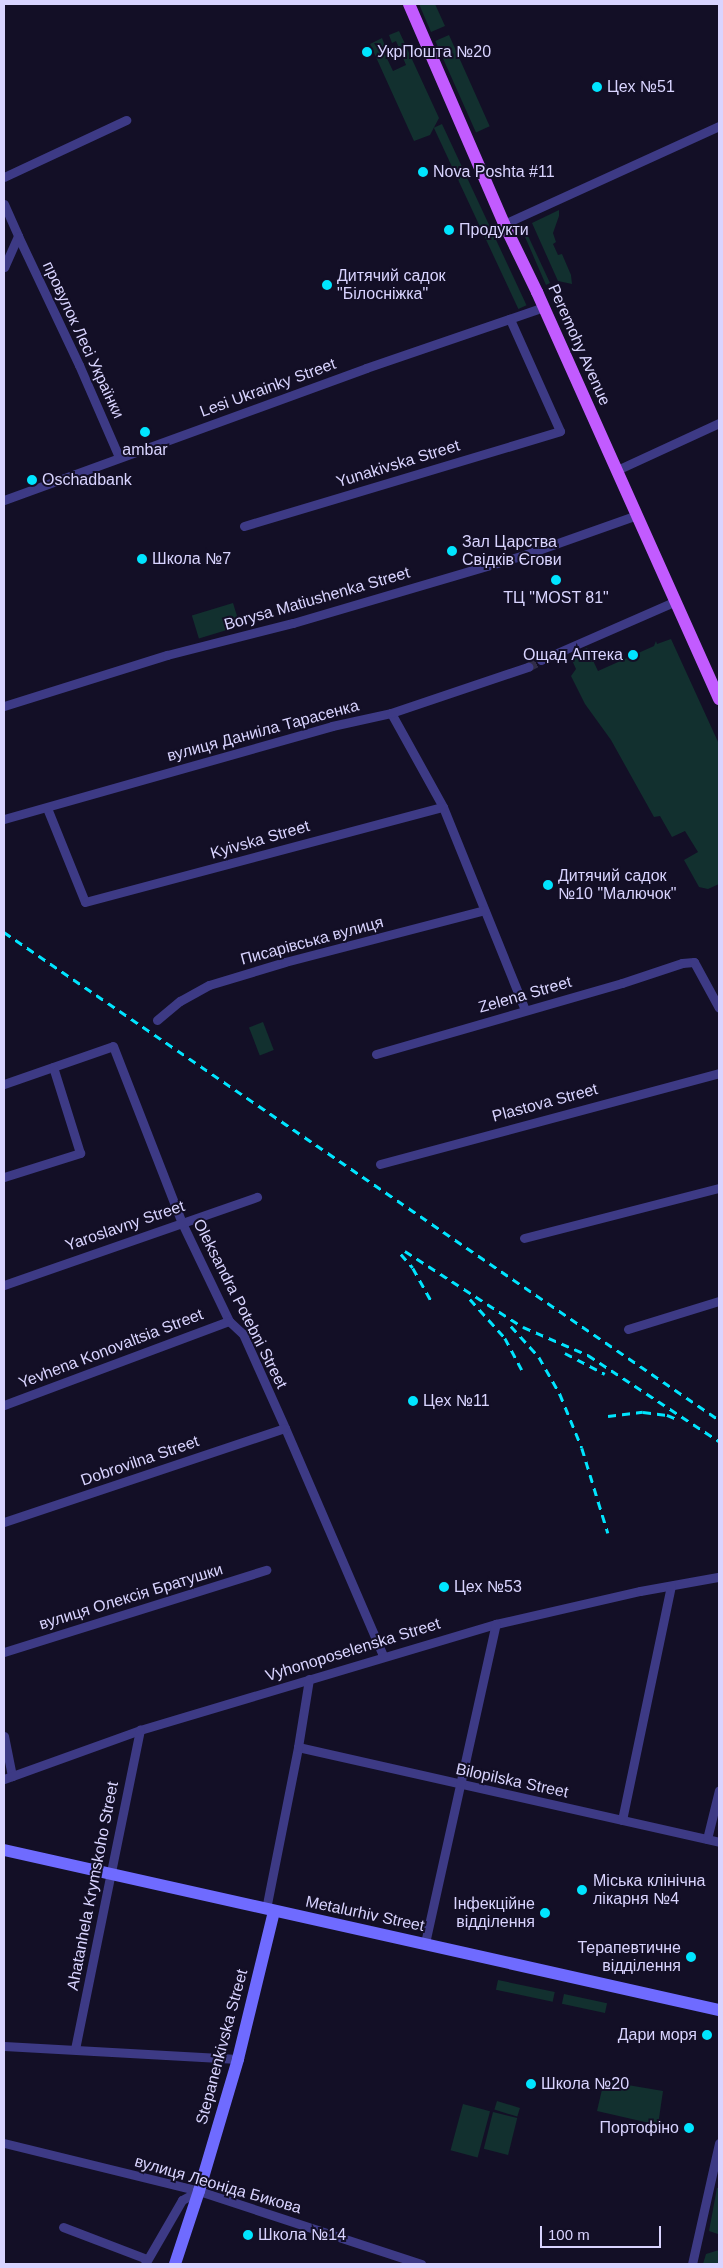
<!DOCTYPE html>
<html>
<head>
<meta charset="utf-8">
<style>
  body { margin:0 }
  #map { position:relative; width:723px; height:2268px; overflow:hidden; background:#130f26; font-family:Arial,sans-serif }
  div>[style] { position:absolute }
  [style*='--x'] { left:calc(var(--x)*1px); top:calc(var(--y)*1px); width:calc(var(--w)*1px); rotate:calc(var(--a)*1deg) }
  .green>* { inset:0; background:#12302f; transform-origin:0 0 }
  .street-tunnel>* { height:9px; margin-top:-4.5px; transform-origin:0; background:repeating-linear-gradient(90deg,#312d47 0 9px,transparent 0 13.5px) }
  .street>* { height:9px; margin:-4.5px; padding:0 4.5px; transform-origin:4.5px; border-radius:4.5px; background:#3d3a85 }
  .secondary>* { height:12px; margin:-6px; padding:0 6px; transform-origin:6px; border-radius:6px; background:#6f6bff }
  .primary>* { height:12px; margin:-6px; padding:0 6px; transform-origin:6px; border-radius:6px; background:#c25bff }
  .rail>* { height:2.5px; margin-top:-1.25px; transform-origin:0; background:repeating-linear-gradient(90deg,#00e5ff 0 8px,transparent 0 14px) }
  .dots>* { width:14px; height:14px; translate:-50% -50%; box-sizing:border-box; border:2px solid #130f26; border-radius:50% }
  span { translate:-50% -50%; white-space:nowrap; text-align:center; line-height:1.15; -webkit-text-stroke:4px #130f26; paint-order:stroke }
  .poi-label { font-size:16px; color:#d9d4ff }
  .left { translate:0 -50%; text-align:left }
  .right { translate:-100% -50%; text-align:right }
  .street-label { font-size:16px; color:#d9d4ff }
  .frame { position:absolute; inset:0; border:5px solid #d9d4ff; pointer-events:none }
  .scale { position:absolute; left:540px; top:2226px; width:121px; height:22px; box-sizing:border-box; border:2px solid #d9d4ff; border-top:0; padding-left:6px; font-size:15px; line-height:18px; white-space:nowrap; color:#d9d4ff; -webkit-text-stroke:4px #130f26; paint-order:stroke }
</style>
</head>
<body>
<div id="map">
  <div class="green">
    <i style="clip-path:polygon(419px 4px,435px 4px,445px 26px,431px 32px)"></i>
    <i style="clip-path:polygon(399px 31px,439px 118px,430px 135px,414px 141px,370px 44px,382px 38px,385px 46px,382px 48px,393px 71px,406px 65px,396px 41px,392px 43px,389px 35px)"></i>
    <i style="left:449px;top:35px;width:100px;height:15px;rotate:66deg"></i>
    <i style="left:442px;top:124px;width:200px;height:9px;rotate:65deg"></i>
    <i style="clip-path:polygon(559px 210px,559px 216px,553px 233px,556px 242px,553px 244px,558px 255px,562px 254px,571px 275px,572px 284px,558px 281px,532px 223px)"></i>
    <i style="clip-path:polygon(523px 225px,550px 283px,546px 285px,522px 230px)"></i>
    <i style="left:233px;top:603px;width:24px;height:43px;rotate:73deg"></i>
    <i style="clip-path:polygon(671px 639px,719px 744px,719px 884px,708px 889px,699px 887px,684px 860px,698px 852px,685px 831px,672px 837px,660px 816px,654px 817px,611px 740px,585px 704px,571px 676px,576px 669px,570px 656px,587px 648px,598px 671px,654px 646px,656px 641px,657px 644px)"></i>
    <i style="left:263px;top:1022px;width:30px;height:15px;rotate:69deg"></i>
    <i style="left:498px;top:1980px;width:58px;height:10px;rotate:12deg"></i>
    <i style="left:564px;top:1994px;width:44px;height:10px;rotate:12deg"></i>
    <i style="clip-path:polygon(604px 2081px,663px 2091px,658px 2125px,597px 2111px)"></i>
    <i style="left:497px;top:2101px;width:24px;height:9px;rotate:17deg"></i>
    <i style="left:463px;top:2104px;width:28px;height:48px;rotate:15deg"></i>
    <i style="left:493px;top:2112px;width:25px;height:38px;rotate:14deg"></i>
    <i style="clip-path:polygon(717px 2188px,719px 2188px,718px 2234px,709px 2231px)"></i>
    <i style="clip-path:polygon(719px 2250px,719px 2264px,703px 2264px,706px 2254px)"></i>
  </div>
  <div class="street-tunnel">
    <i style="--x:528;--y:667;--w:15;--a:-28"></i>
  </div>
  <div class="street">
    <i style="--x:4;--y:177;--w:135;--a:-25"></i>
    <i style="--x:4;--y:204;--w:35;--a:66"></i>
    <i style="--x:18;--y:236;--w:34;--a:114"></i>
    <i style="--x:504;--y:224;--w:236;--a:-24.5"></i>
    <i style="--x:18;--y:236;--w:143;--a:64.7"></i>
    <i style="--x:79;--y:365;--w:100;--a:66.5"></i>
    <i style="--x:617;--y:470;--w:112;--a:-24.7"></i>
    <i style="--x:4;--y:500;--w:385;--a:-20"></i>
    <i style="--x:366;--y:368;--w:188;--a:-18.9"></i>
    <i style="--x:244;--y:526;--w:330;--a:-16.7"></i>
    <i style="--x:560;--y:431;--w:123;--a:-114.1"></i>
    <i style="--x:541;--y:660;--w:147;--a:-23.6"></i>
    <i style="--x:4;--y:706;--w:171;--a:-17.4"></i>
    <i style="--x:167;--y:655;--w:130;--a:-14.3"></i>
    <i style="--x:293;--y:623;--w:241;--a:-16.4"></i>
    <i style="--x:524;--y:555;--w:120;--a:-19.5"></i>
    <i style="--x:391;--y:713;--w:107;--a:61"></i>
    <i style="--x:443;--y:807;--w:219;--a:68"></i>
    <i style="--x:47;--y:808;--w:101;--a:68"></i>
    <i style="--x:85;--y:902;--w:370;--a:-14.9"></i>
    <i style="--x:4;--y:819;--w:341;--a:-15.8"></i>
    <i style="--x:332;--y:726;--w:60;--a:-12.4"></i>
    <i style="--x:391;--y:713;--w:145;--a:-18.6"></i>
    <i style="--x:157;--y:1020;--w:30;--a:-40"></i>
    <i style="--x:180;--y:1001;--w:33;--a:-29"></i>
    <i style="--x:209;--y:985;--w:79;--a:-16.8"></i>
    <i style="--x:285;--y:962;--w:206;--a:-14.6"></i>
    <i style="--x:376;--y:1054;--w:256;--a:-16.1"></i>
    <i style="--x:622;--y:983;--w:63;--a:-18.4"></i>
    <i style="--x:682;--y:963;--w:12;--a:-5"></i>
    <i style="--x:694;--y:962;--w:52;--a:61.5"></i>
    <i style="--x:4;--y:1084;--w:115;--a:-19.2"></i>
    <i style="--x:113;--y:1046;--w:190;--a:68.7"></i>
    <i style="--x:182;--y:1223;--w:109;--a:64.4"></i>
    <i style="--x:229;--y:1321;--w:19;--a:43"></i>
    <i style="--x:243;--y:1334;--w:103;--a:65.9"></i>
    <i style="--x:285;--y:1428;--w:248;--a:66.7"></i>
    <i style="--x:380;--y:1164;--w:351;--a:-15"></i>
    <i style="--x:4;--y:1177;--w:80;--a:-17.5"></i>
    <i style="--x:80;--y:1153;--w:90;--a:-107.4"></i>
    <i style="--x:524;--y:1238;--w:201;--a:-14.4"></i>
    <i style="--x:4;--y:1285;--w:268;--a:-19.2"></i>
    <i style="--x:628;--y:1329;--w:95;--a:-17.1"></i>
    <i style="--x:4;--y:1405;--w:240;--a:-20.5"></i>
    <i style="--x:4;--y:1522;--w:296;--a:-18.5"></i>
    <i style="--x:4;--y:1652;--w:275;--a:-17.4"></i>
    <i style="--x:4;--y:1736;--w:41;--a:78.7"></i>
    <i style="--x:298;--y:1747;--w:432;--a:12.7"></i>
    <i style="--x:4;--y:1779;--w:145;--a:-19.8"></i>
    <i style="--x:140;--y:1730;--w:371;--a:-16.6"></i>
    <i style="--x:496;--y:1624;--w:148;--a:-12.9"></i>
    <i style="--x:640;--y:1591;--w:79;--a:-10.2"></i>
    <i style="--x:622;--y:1820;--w:239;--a:-78.2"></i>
    <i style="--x:707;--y:1839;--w:50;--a:-76.2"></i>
    <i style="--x:266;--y:1909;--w:165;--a:-78.8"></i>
    <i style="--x:298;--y:1747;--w:69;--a:-80.8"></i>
    <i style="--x:425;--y:1943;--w:327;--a:-77.5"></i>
    <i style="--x:4;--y:2046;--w:234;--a:3.2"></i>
    <i style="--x:75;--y:2049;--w:326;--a:-78.5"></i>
    <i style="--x:4;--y:2143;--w:201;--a:13.8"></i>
    <i style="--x:199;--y:2191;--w:234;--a:18.2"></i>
    <i style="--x:63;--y:2227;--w:90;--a:20.9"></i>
    <i style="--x:145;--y:2264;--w:74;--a:-60"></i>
    <i style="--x:182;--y:2200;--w:19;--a:-28"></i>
    <i style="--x:692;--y:2264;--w:124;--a:-77.4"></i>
  </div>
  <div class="secondary">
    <i style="--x:4;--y:1850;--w:733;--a:12.61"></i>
    <i style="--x:175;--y:2264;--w:77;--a:-71.8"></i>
    <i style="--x:199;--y:2191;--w:138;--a:-73.5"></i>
    <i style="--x:238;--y:2059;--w:152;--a:-76.3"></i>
  </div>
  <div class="primary">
    <i style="--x:409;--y:4;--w:240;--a:66.6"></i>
    <i style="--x:504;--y:224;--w:76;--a:64.1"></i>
    <i style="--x:537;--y:292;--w:446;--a:65.9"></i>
  </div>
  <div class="rail">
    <i style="--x:4;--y:932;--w:866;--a:34.31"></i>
    <i style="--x:405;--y:1251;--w:140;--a:32.8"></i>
    <i style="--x:523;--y:1327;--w:71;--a:23.3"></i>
    <i style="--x:588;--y:1355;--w:157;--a:33.3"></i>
    <i style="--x:401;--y:1254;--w:18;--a:49"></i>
    <i style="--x:413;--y:1268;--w:41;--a:60.9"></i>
    <i style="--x:470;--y:1299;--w:52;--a:48.1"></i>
    <i style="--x:505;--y:1338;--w:36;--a:62"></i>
    <i style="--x:511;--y:1326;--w:42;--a:47.9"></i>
    <i style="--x:539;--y:1357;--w:43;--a:60.4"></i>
    <i style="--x:560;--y:1394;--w:58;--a:67.8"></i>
    <i style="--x:582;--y:1448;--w:89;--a:73"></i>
    <i style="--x:565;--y:1353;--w:45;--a:27.7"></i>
    <i style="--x:608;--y:1416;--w:35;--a:-7"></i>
    <i style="--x:643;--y:1412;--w:24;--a:7"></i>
    <i style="--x:667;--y:1415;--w:11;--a:22"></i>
  </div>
  <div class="dots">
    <i style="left:367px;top:52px;background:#00e5ff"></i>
    <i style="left:597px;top:87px;background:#00e5ff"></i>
    <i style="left:423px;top:172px;background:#00e5ff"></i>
    <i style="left:449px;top:230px;background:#00e5ff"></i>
    <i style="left:327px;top:285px;background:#00e5ff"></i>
    <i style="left:145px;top:432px;background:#00e5ff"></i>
    <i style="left:32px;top:480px;background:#00e5ff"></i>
    <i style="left:452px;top:551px;background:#00e5ff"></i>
    <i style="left:142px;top:559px;background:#00e5ff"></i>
    <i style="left:556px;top:580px;background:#00e5ff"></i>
    <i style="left:633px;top:655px;background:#00e5ff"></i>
    <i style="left:548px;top:885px;background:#00e5ff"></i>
    <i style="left:413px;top:1401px;background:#00e5ff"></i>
    <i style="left:444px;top:1587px;background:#00e5ff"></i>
    <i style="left:582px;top:1890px;background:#00e5ff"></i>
    <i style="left:545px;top:1913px;background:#00e5ff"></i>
    <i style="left:691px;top:1957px;background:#00e5ff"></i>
    <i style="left:707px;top:2035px;background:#00e5ff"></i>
    <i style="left:531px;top:2084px;background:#00e5ff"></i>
    <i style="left:689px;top:2128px;background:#00e5ff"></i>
    <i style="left:248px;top:2235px;background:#00e5ff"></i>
  </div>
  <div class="poi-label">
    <span class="left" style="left:377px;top:52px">УкрПошта №20</span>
    <span class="left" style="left:607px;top:87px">Цех №51</span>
    <span class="left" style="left:433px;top:172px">Nova Poshta #11</span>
    <span class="left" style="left:459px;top:230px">Продукти</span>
    <span class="left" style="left:337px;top:285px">Дитячий садок<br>"Білосніжка"</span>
    <span style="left:145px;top:450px">ambar</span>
    <span class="left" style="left:42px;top:480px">Oschadbank</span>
    <span class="left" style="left:462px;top:551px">Зал Царства<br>Свідків Єгови</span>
    <span class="left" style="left:152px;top:559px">Школа №7</span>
    <span style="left:556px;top:598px">ТЦ "MOST 81"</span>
    <span class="right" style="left:623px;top:655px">Ощад Аптека</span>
    <span class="left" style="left:558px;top:885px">Дитячий садок<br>№10 "Малючок"</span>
    <span class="left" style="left:423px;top:1401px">Цех №11</span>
    <span class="left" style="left:454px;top:1587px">Цех №53</span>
    <span class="left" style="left:593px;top:1890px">Міська клінічна<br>лікарня №4</span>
    <span class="right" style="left:535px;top:1913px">Інфекційне<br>відділення</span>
    <span class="right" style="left:681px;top:1957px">Терапевтичне<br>відділення</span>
    <span class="right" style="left:697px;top:2035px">Дари моря</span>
    <span class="left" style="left:541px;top:2084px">Школа №20</span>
    <span class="right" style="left:679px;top:2128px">Портофіно</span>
    <span class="left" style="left:258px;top:2235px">Школа №14</span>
  </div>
  <div class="street-label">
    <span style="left:83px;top:340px;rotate:65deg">провулок Лесі Українки</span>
    <span style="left:579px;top:345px;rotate:66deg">Peremohy Avenue</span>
    <span style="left:268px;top:388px;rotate:-20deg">Lesi Ukrainky Street</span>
    <span style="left:398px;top:464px;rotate:-17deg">Yunakivska Street</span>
    <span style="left:317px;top:599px;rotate:-16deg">Borysa Matiushenka Street</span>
    <span style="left:263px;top:731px;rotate:-15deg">вулиця Даниіла Тарасенка</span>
    <span style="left:260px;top:840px;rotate:-16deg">Kyivska Street</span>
    <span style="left:312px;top:941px;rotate:-15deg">Писарівська вулиця</span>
    <span style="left:525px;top:995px;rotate:-16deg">Zelena Street</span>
    <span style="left:545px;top:1103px;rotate:-15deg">Plastova Street</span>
    <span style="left:125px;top:1226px;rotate:-19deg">Yaroslavny Street</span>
    <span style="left:240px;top:1304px;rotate:63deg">Oleksandra Potebni Street</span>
    <span style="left:111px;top:1349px;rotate:-21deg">Yevhena Konovaltsia Street</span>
    <span style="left:140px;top:1461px;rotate:-19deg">Dobrovilna Street</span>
    <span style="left:131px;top:1597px;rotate:-17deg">вулиця Олексія Братушки</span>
    <span style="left:353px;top:1650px;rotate:-17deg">Vyhonoposelenska Street</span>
    <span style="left:512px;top:1781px;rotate:12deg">Bilopilska Street</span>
    <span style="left:93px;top:1886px;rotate:-79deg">Ahatanhela Krymskoho Street</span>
    <span style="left:365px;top:1914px;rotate:12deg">Metalurhiv Street</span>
    <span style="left:222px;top:2047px;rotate:-75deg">Stepanenkivska Street</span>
    <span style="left:218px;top:2185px;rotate:16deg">вулиця Леоніда Бикова</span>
  </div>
  <div class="frame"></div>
  <div class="scale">100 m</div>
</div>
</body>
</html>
